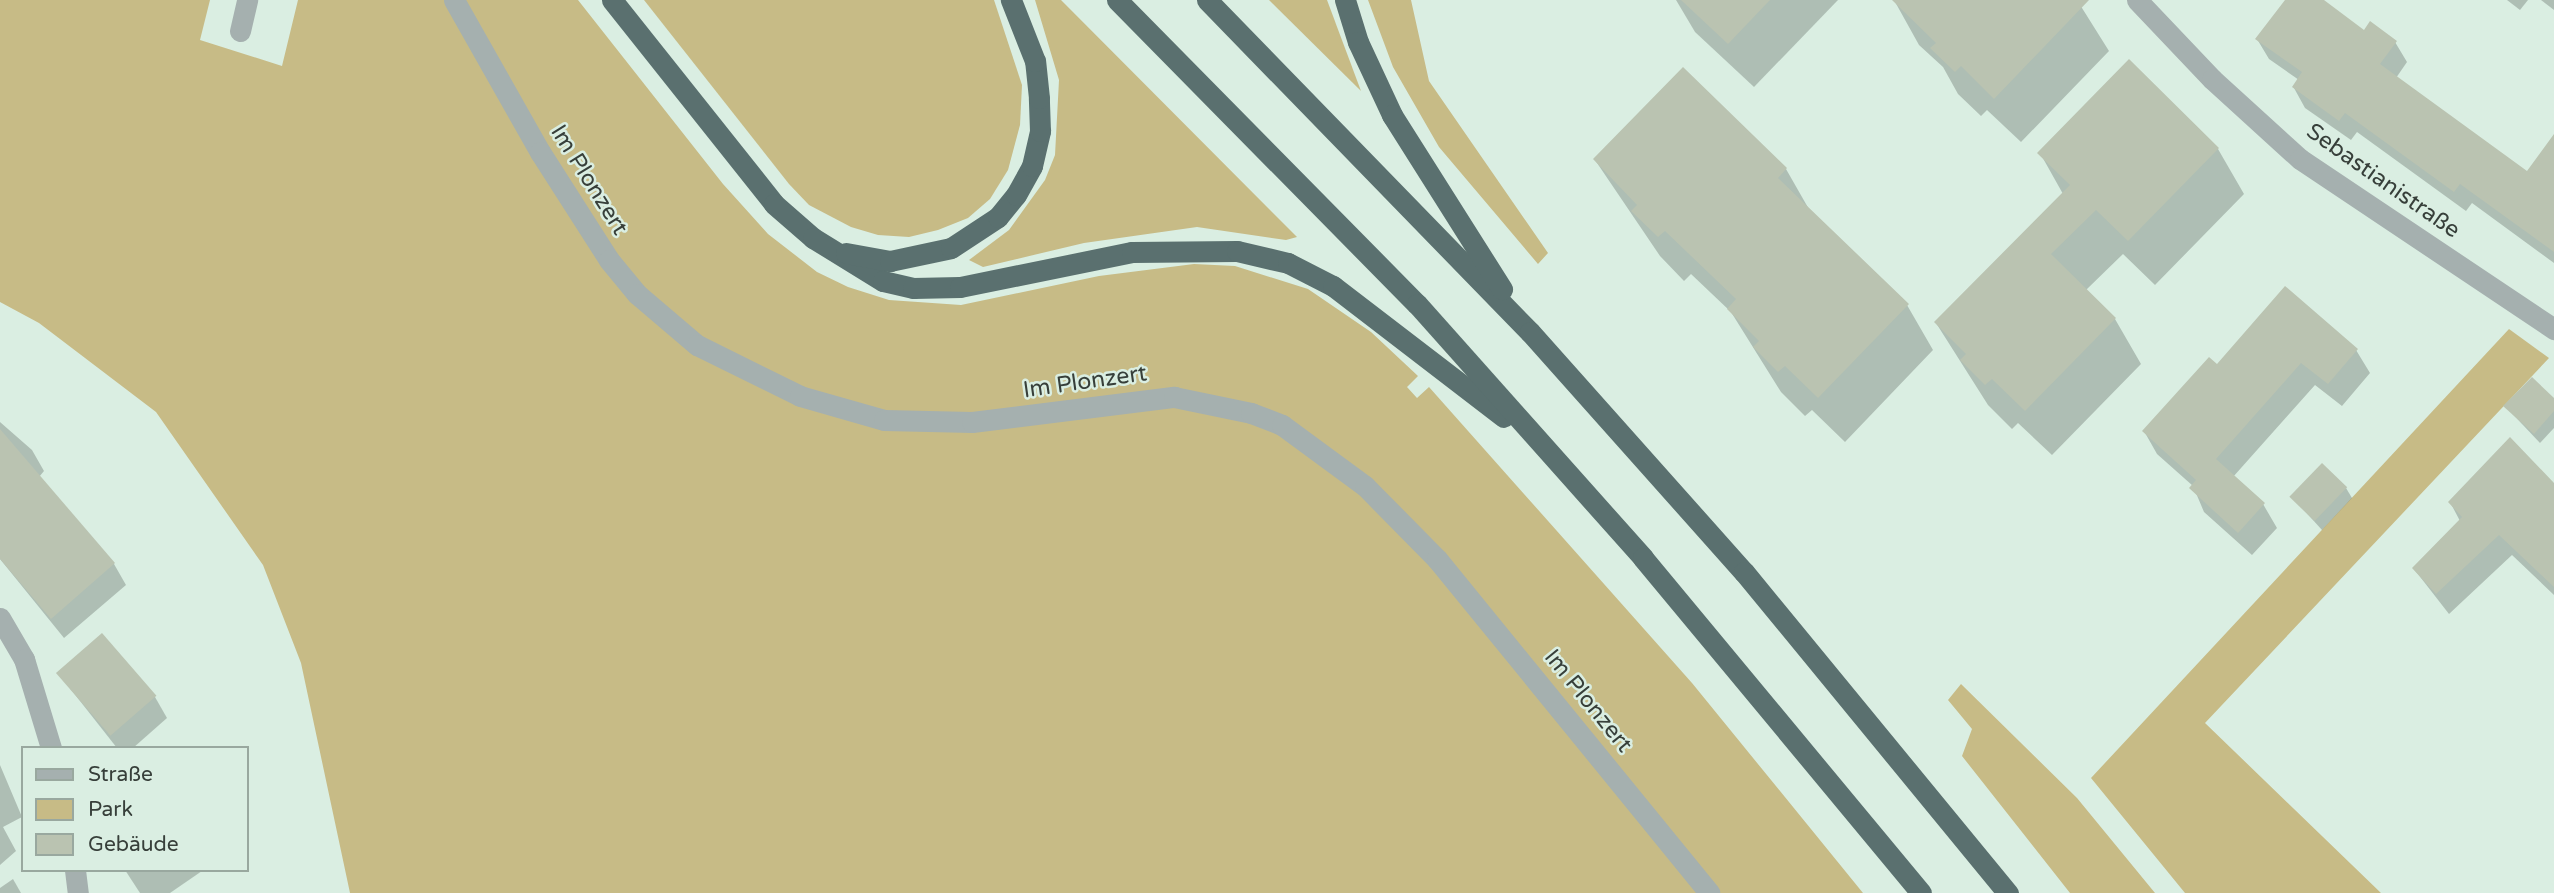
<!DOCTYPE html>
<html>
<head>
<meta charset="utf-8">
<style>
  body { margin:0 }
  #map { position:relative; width:2554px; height:893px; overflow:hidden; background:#daeee2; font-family:"Varela Round",sans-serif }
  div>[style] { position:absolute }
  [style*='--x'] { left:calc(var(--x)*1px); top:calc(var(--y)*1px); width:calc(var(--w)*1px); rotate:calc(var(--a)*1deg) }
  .green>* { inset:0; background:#c7bb86 }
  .shadow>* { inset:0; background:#0003 }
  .building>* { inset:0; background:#bac3b1; transform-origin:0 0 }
  .street>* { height:21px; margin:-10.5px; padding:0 10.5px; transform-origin:10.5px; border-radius:10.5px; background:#a5b0af }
  .highway>* { height:21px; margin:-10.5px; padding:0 10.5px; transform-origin:10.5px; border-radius:10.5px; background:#5a706f }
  span { translate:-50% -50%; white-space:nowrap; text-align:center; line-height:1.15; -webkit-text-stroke:5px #daeee2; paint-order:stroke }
  .street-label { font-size:23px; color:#373f3a }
  .legend { position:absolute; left:21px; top:746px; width:228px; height:126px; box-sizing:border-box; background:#daeee2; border:2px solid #99a89f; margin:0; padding:9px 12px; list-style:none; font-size:21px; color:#373f3a }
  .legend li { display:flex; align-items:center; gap:14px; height:35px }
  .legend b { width:35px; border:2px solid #99a89f }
</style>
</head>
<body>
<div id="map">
  <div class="green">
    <i style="clip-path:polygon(0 0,210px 0,200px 40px,282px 66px,298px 0,578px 0,723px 184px,768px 234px,817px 272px,848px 287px,889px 300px,961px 305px,1099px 276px,1194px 264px,1235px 266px,1308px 289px,1371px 332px,1418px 376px,1407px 387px,1417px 398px,1429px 387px,1692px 683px,1863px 893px,350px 893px,301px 663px,263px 565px,156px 412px,39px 323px,0 302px)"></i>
    <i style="clip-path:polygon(644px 0,994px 0,1022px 85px,1020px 125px,1008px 170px,990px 199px,968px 218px,938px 230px,909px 237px,878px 235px,851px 227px,809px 205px,789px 184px)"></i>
    <i style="clip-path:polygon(1035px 0,1061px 0,1297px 237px,1286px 240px,1197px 227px,1084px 243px,983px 267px,969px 260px,1009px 230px,1045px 180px,1055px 155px,1059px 80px)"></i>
    <i style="clip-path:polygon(1269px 0,1327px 0,1361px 91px)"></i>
    <i style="clip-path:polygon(1368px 0,1411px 0,1429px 81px,1548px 253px,1538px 264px,1439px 147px,1393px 67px)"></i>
    <i style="clip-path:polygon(2509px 329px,2549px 358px,2205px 723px,2381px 893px,2185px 893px,2091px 778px)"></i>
    <i style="clip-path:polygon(1961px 684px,2077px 798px,2155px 893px,2070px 893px,1962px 756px,1972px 729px,1948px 700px)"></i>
  </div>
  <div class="shadow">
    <i style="clip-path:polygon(1676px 0,1838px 0,1754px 87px,1695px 32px)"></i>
    <i style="clip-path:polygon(1894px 0,2077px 0,2109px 51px,2021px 142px,1987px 110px,1981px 116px,1958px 94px,1943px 67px,1919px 45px)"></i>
    <i style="clip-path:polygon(2287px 0,2321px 0,2364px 32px,2395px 42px,2407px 62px,2396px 78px,2527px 174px,2554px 180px,2554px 263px,2472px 203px,2466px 211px,2357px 132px,2351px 140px,2305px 108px,2294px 88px,2299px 80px,2269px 59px,2257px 39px)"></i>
    <i style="clip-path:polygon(2507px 0,2528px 0,2520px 10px)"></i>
    <i style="clip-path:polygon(2541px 0,2554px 0,2554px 10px)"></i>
    <i style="clip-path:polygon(1683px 70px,1786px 169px,1810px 211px,1907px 305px,1933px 350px,1845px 442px,1812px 410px,1805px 416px,1781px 392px,1731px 312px,1691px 274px,1684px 281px,1660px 256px,1595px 160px)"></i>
    <i style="clip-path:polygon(2218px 149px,2244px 194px,2155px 285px,2123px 254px,2086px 290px,2115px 319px,2141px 364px,2052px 455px,2018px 423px,2012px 429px,1988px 405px,1936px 323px,2063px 194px,2040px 153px)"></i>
    <i style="clip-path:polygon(2356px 350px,2370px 373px,2342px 406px,2315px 385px,2233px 477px,2263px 504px,2277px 528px,2252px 555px,2204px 512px,2193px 486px,2157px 454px,2144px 431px,2217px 366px)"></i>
    <i style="clip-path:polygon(2554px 401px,2554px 428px,2540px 443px,2505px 406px)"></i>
    <i style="clip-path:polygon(0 422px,32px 450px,44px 471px,39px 477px,114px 564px,126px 585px,64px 638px,0 559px)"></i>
    <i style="clip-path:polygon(2554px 486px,2554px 595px,2512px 555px,2449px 614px,2414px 569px,2460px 521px,2450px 502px)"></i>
    <i style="clip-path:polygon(2346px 488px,2352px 498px,2322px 530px,2292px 497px)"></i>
    <i style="clip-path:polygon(102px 636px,155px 697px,167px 718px,133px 748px,117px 748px,58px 673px)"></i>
    <i style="clip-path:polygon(0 765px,22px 817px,3px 827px,16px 851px,0 865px)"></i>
    <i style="clip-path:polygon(125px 870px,202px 870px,202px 871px,170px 893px,140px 893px)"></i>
    <i style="clip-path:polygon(13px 879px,21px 893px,0 893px,0 888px)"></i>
  </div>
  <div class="building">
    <i style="clip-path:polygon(1681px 0,1770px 0,1728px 44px)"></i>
    <i style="clip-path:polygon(1892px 0,2089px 0,1994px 99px,1961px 66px,1955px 72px,1930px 48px,1936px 43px)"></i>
    <i style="clip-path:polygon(2285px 0,2324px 0,2364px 30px,2370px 21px,2397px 41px,2380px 64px,2527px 171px,2554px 134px,2554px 252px,2460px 184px,2454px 192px,2345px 113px,2339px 121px,2292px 87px,2302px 72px,2255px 39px)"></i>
    <i style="clip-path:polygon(2129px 59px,2219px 148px,2128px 241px,2096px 210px,2051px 254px,2116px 318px,2025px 411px,1992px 379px,1985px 385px,1960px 360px,1966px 354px,1934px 322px,2070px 185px,2037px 153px)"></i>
    <i style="clip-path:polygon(1683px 67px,1787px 168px,1778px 178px,1909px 304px,1818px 398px,1785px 366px,1778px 372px,1753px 347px,1759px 341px,1727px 309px,1736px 299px,1665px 231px,1658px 237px,1631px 211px,1637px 205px,1593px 159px)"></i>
    <i style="clip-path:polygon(2285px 286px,2358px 349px,2328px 384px,2301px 363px,2216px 459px,2265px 503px,2238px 533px,2189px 488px,2196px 480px,2142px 431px,2209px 357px,2217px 364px)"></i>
    <i style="clip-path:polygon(2532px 377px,2554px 398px,2554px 411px,2534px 434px,2503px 406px)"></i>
    <i style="clip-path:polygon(0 429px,115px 563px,51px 619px,0 559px)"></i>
    <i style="clip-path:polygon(2510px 437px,2554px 483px,2554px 587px,2499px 535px,2436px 594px,2412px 568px,2462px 517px,2448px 502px)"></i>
    <i style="left:2322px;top:463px;width:35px;height:47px;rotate:44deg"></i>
    <i style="left:102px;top:633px;width:83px;height:61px;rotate:49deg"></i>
  </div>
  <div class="street">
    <i style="--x:454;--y:0;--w:175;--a:60.5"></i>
    <i style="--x:540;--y:152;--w:128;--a:57.4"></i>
    <i style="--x:609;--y:260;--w:44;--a:50.5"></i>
    <i style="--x:637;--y:294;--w:79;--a:40.4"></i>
    <i style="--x:697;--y:345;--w:115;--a:26.3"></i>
    <i style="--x:800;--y:396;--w:87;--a:15.9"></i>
    <i style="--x:884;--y:420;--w:88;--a:1.3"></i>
    <i style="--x:972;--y:422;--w:204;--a:-7.1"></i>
    <i style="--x:1174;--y:397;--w:79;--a:11.7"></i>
    <i style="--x:1251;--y:413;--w:33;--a:21"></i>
    <i style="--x:1282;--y:425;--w:103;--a:36.3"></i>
    <i style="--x:1365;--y:486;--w:103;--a:45.4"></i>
    <i style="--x:1437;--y:559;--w:431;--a:50.8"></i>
    <i style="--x:2137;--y:0;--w:109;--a:46.5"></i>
    <i style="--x:2212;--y:79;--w:119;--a:42.3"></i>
    <i style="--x:2300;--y:159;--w:306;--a:33.8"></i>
    <i style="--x:240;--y:31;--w:32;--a:-77"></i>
    <i style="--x:0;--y:618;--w:48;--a:59.7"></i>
    <i style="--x:24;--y:659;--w:93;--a:73.1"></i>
    <i style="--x:75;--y:870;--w:23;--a:83"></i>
  </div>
  <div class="highway">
    <i style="--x:612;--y:0;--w:260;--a:51.5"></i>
    <i style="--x:774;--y:204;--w:52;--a:41.1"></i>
    <i style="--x:813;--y:238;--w:82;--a:31.6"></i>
    <i style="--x:883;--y:281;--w:31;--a:13"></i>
    <i style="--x:913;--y:288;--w:47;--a:-1.2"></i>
    <i style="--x:960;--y:287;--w:176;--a:-11.5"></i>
    <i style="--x:1132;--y:252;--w:105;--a:-0.5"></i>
    <i style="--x:1237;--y:251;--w:52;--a:13.2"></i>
    <i style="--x:1288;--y:263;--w:51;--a:27.1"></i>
    <i style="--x:1333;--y:286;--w:215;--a:37.5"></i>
    <i style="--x:1117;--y:0;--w:427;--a:45.4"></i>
    <i style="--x:1417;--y:304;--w:340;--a:48.3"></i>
    <i style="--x:1643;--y:558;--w:435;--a:50.3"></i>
    <i style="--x:1207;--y:0;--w:463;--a:45.8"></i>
    <i style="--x:1530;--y:332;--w:322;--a:48.3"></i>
    <i style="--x:1744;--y:572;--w:416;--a:50.6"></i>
    <i style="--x:1345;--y:0;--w:44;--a:72.8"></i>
    <i style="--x:1358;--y:42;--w:81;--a:65"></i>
    <i style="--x:1392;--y:115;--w:206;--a:57.7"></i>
    <i style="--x:846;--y:253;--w:45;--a:10.3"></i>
    <i style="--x:890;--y:261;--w:62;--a:-12"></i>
    <i style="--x:951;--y:248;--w:56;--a:-33.4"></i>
    <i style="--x:998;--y:217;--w:28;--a:-51"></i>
    <i style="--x:1016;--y:195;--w:33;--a:-61"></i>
    <i style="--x:1032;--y:166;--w:36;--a:-77"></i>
    <i style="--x:1040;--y:131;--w:33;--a:-92"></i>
    <i style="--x:1039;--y:98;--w:37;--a:-96"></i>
    <i style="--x:1035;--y:61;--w:66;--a:-111.5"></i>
  </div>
  <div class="street-label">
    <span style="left:589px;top:180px;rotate:58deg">Im Plonzert</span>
    <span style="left:2383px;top:181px;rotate:35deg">Sebastianistraße</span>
    <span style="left:1085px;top:382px;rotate:-8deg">Im Plonzert</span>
    <span style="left:1588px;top:701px;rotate:51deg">Im Plonzert</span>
  </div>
  <ul class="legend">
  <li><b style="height:9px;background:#a5b0af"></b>Straße</li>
  <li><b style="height:19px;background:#c7bb86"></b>Park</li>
  <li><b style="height:19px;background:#bac3b1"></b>Gebäude</li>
  </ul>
</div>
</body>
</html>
